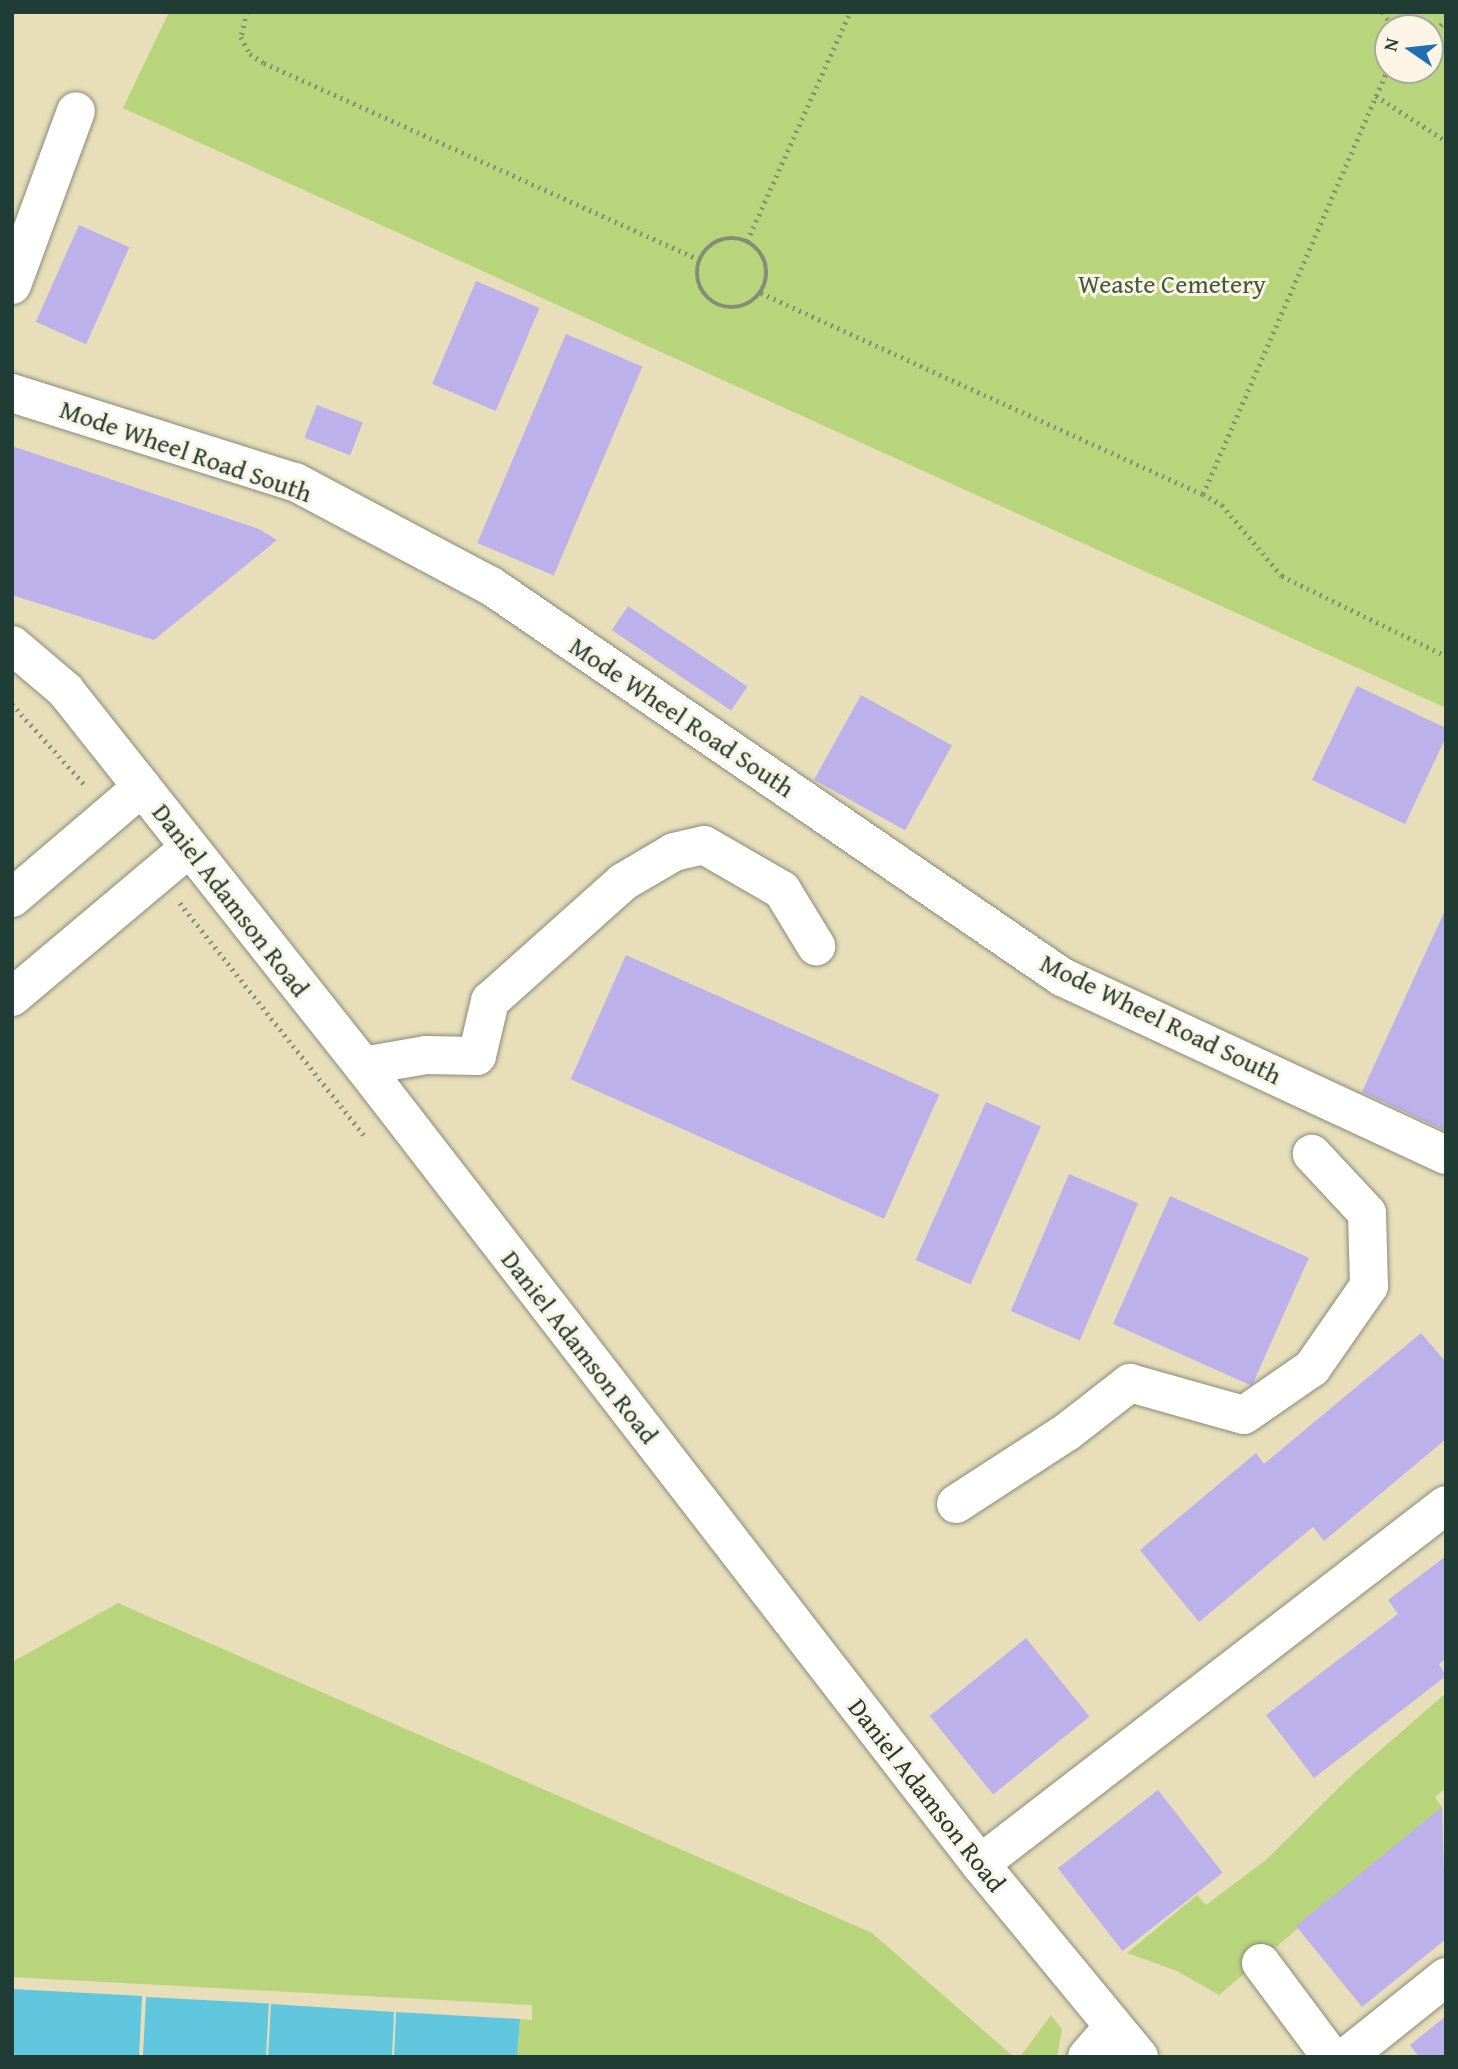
<!DOCTYPE html>
<html>
<head>
<meta charset="utf-8">
<style>
  body { margin:0 }
  #map { position:relative; width:1458px; height:2069px; overflow:hidden; background:#e8deba; font-family:"Gentium Book Plus",serif }
  div>[style] { position:absolute }
  [style*='--x'] { left:calc(var(--x)*1px); top:calc(var(--y)*1px); width:calc(var(--w)*1px); rotate:calc(var(--a)*1deg) }
  .green>* { inset:0; background:#b9d57b }
  .water>* { inset:0; background:#60c6dd; transform-origin:0 0 }
  .building>* { inset:0; background:#bcb1ea; transform-origin:0 0 }
  .path>* { height:4.5px; margin-top:-2.25px; transform-origin:0; background:repeating-linear-gradient(90deg,#848e77 0 2px,transparent 0 7px) }
  .path>.ring { margin:-2.25px; padding:0; box-sizing:content-box; background:none; border:4.5px solid #848e77; border-radius:50% }
  .roads { filter:drop-shadow(0 0 2px #848e77) drop-shadow(0 0 2px #848e77) }
  .minor>* { height:38px; margin:-19px; padding:0 19px; transform-origin:19px; border-radius:19px; background:#fff }
  span { translate:-50% -50%; white-space:nowrap; text-align:center; line-height:1.15; -webkit-text-stroke:6px #fcf5e5; paint-order:stroke }
  .park-label { font-size:26px; color:#3e5b42 }
  .street-label { font-size:26px; color:#1f3d34 }
  .frame { position:absolute; inset:0; border:14px solid #1f3d34; pointer-events:none }
  .north { position:absolute; left:1374px; top:14px; width:70px; height:70px; box-sizing:border-box; background:#fcf5e5; border:2px solid #a4ab9e; border-radius:50%; rotate:284deg; font-size:19px; font-weight:700; line-height:28px; text-align:center; color:#1f3d34 }
  .north::after { content:''; display:block; margin:auto; width:24px; height:32px; background:#1f6fb2; clip-path:polygon(50% 0,100% 100%,50% 72%,0 100%) }
</style>
</head>
<body>
<div id="map">
  <div class="green">
    <i style="clip-path:polygon(evenodd,169px 12px,1446px 12px,1446px 708px,123px 108px,169px 12px,1388px 28px,1430px 28px,1430px 70px,1388px 70px,1388px 28px)"></i>
    <i style="clip-path:polygon(118px 1603px,872px 1933px,1014px 2057px,517px 2057px,520px 2019px,532px 2020px,532px 2005px,12px 1977px,12px 1662px)"></i>
    <i style="clip-path:polygon(1446px 1693px,1446px 1788px,1435px 1797px,1442px 1807px,1219px 1995px,1177px 1971px,1127px 1953px,1197px 1895px,1206px 1905px,1266px 1860px,1354px 1773px)"></i>
    <i style="clip-path:polygon(1051px 2015px,1062px 2029px,1057px 2057px,1020px 2057px)"></i>
  </div>
  <div class="water">
    <i style="clip-path:polygon(12px 1989px,142px 1996px,139px 2057px,17px 2057px,12px 2051px)"></i>
    <i style="left:146px;top:1997px;width:123px;height:60px;rotate:3deg"></i>
    <i style="clip-path:polygon(271px 2004px,394px 2012px,392px 2057px,268px 2057px)"></i>
    <i style="clip-path:polygon(396px 2012px,520px 2019px,517px 2057px,394px 2057px)"></i>
  </div>
  <div class="building">
    <i style="left:79px;top:225px;width:55px;height:106px;rotate:24deg"></i>
    <i style="left:476px;top:281px;width:69px;height:112px;rotate:23deg"></i>
    <i style="left:566px;top:334px;width:83px;height:227px;rotate:23deg"></i>
    <i style="left:317px;top:405px;width:49px;height:35px;rotate:21deg"></i>
    <i style="clip-path:polygon(12px 446px,259px 529px,277px 540px,154px 640px,12px 595px)"></i>
    <i style="left:628px;top:606px;width:144px;height:29px;rotate:34deg"></i>
    <i style="clip-path:polygon(1357px 686px,1446px 728px,1446px 737px,1405px 824px,1312px 780px)"></i>
    <i style="left:861px;top:695px;width:104px;height:97px;rotate:29deg"></i>
    <i style="clip-path:polygon(1446px 908px,1446px 1131px,1362px 1092px)"></i>
    <i style="left:626px;top:955px;width:343px;height:136px;rotate:24deg"></i>
    <i style="left:986px;top:1102px;width:60px;height:173px;rotate:24deg"></i>
    <i style="left:1069px;top:1174px;width:75px;height:149px;rotate:23deg"></i>
    <i style="left:1170px;top:1196px;width:152px;height:140px;rotate:24deg"></i>
    <i style="clip-path:polygon(1421px 1333px,1446px 1362px,1446px 1439px,1324px 1541px,1313px 1527px,1199px 1622px,1140px 1550px,1256px 1453px,1264px 1464px)"></i>
    <i style="clip-path:polygon(1446px 1556px,1446px 1659px,1439px 1664px,1446px 1676px,1314px 1778px,1266px 1715px,1398px 1614px,1388px 1600px)"></i>
    <i style="left:1026px;top:1638px;width:101px;height:124px;rotate:51deg"></i>
    <i style="left:1158px;top:1790px;width:105px;height:127px;rotate:52deg"></i>
    <i style="clip-path:polygon(1442px 1807px,1446px 1939px,1362px 2007px,1296px 1926px)"></i>
    <i style="clip-path:polygon(1446px 2016px,1446px 2057px,1419px 2057px,1410px 2045px)"></i>
  </div>
  <div class="path">
    <i style="--x:247;--y:12;--w:26;--a:103"></i>
    <i style="--x:241;--y:37;--w:19;--a:62"></i>
    <i style="--x:250;--y:54;--w:17;--a:33"></i>
    <i style="--x:264;--y:63;--w:477;--a:24.3"></i>
    <i style="--x:1383;--y:12;--w:19;--a:58"></i>
    <i style="--x:1430;--y:35;--w:22;--a:-43"></i>
    <i style="--x:1376;--y:96;--w:83;--a:32.7"></i>
    <i class="ring" style="left:697px;top:238px;width:65.5px;height:65.5px"></i>
    <i style="--x:747;--y:241;--w:251;--a:-65.8"></i>
    <i style="--x:761;--y:293;--w:486;--a:24.5"></i>
    <i style="--x:1203;--y:494;--w:22;--a:30"></i>
    <i style="--x:1222;--y:505;--w:93;--a:49.8"></i>
    <i style="--x:1282;--y:576;--w:182;--a:26"></i>
    <i style="--x:1203;--y:494;--w:464;--a:-66.5"></i>
    <i style="--x:12;--y:704;--w:109;--a:48"></i>
    <i style="--x:180;--y:903;--w:296;--a:51.6"></i>
  </div>
  <div class="roads">
    <div class="minor">
      <i style="--x:12;--y:285;--w:185;--a:-69.8"></i>
      <i style="--x:12;--y:393;--w:297;--a:17.5"></i>
      <i style="--x:295;--y:482;--w:222;--a:28"></i>
      <i style="--x:491;--y:586;--w:692;--a:34.4"></i>
      <i style="--x:1062;--y:977;--w:423;--a:24.9"></i>
      <i style="--x:12;--y:645;--w:70;--a:40.3"></i>
      <i style="--x:65;--y:690;--w:480;--a:51.6"></i>
      <i style="--x:363;--y:1066;--w:1009;--a:52.29"></i>
      <i style="--x:980;--y:1864;--w:250;--a:50.5"></i>
      <i style="--x:12;--y:898;--w:171;--a:-40.5"></i>
      <i style="--x:12;--y:997;--w:231;--a:-40.1"></i>
      <i style="--x:363;--y:1066;--w:64;--a:-9.9"></i>
      <i style="--x:426;--y:1055;--w:51;--a:1.1"></i>
      <i style="--x:477;--y:1056;--w:57;--a:-76.7"></i>
      <i style="--x:490;--y:1001;--w:178;--a:-41.8"></i>
      <i style="--x:623;--y:882;--w:59;--a:-30.5"></i>
      <i style="--x:674;--y:852;--w:31;--a:-13"></i>
      <i style="--x:704;--y:845;--w:90;--a:30"></i>
      <i style="--x:782;--y:890;--w:66;--a:58.7"></i>
      <i style="--x:956;--y:1504;--w:132;--a:-33"></i>
      <i style="--x:1067;--y:1432;--w:80;--a:-37.9"></i>
      <i style="--x:1130;--y:1383;--w:118;--a:15.7"></i>
      <i style="--x:1244;--y:1415;--w:83;--a:-34.7"></i>
      <i style="--x:1312;--y:1368;--w:100;--a:-55.2"></i>
      <i style="--x:1369;--y:1286;--w:73;--a:-91.6"></i>
      <i style="--x:1367;--y:1213;--w:81;--a:-133"></i>
      <i style="--x:980;--y:1864;--w:588;--a:-37.61"></i>
      <i style="--x:1261;--y:1963;--w:117;--a:53.3"></i>
      <i style="--x:1087;--y:2057;--w:40;--a:-49"></i>
      <i style="--x:1346;--y:2057;--w:128;--a:-38.7"></i>
    </div>
  </div>
  <div class="park-label">
    <span style="left:1172px;top:284px">Weaste Cemetery</span>
  </div>
  <div class="street-label">
    <span style="left:186px;top:451px;rotate:19deg">Mode Wheel Road South</span>
    <span style="left:682px;top:717px;rotate:34deg">Mode Wheel Road South</span>
    <span style="left:231px;top:900px;rotate:52deg">Daniel Adamson Road</span>
    <span style="left:1161px;top:1019px;rotate:26deg">Mode Wheel Road South</span>
    <span style="left:580px;top:1347px;rotate:52deg">Daniel Adamson Road</span>
    <span style="left:927px;top:1795px;rotate:52deg">Daniel Adamson Road</span>
  </div>
  <div class="frame"></div>
  <div class="north">N</div>
</div>
</body>
</html>
